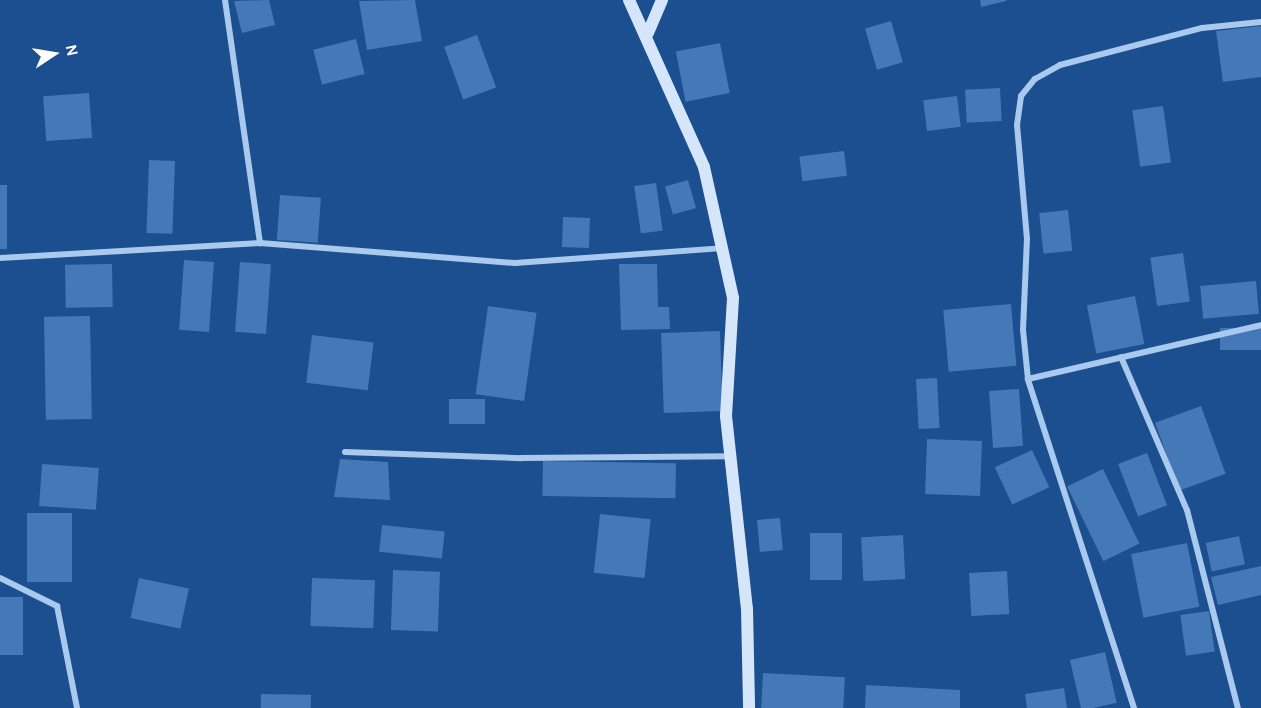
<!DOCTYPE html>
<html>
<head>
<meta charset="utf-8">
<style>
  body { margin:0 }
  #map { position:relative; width:1261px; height:708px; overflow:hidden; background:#1b4f8f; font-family:Karla,sans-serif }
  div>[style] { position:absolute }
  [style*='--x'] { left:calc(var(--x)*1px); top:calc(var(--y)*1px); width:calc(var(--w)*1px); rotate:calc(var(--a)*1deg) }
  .building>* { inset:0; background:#4478b7; transform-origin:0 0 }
  .street>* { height:6px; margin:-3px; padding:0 3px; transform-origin:3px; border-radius:3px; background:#a9c9ee }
  .secondary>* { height:12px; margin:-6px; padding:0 6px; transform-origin:6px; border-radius:6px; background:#d6e6fa }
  span { translate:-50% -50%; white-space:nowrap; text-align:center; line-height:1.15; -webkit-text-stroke:6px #1b4f8f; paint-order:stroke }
  .north { position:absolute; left:24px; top:24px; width:60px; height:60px; -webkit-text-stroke:4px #1b4f8f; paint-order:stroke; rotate:78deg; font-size:16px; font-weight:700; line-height:24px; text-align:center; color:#fff }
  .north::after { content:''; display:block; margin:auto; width:21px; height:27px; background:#fff; clip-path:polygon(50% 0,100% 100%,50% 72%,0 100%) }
</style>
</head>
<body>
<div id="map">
  <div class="building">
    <i style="clip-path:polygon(269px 0,275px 25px,242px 33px,234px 1px)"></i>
    <i style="clip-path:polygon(415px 0,422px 41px,367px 50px,359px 1px)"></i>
    <i style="clip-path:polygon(980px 0,1006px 0,1006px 1px,981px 7px)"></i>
    <i style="left:891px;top:21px;width:43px;height:27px;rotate:74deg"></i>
    <i style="clip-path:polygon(1261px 26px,1261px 77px,1223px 82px,1216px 31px)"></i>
    <i style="left:477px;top:35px;width:56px;height:35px;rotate:70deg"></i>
    <i style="left:356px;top:39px;width:36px;height:44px;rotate:76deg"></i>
    <i style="left:720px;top:43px;width:51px;height:45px;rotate:79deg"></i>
    <i style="left:1000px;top:88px;width:33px;height:35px;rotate:87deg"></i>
    <i style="left:89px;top:93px;width:45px;height:46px;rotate:86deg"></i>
    <i style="left:957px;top:96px;width:31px;height:34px;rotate:83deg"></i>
    <i style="left:1163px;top:106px;width:57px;height:31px;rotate:82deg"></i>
    <i style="left:844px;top:151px;width:25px;height:45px;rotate:83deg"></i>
    <i style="left:149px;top:160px;width:26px;height:73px;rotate:2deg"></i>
    <i style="left:688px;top:180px;width:29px;height:24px;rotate:74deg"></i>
    <i style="left:656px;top:183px;width:48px;height:22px;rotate:82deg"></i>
    <i style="left:0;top:185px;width:7px;height:64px"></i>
    <i style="left:280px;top:195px;width:41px;height:45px;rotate:4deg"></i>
    <i style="left:1068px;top:210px;width:41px;height:29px;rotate:84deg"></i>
    <i style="left:563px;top:217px;width:27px;height:30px;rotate:2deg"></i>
    <i style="left:1183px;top:253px;width:49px;height:33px;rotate:82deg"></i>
    <i style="left:184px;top:260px;width:30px;height:70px;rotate:4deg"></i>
    <i style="left:240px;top:262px;width:31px;height:70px;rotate:4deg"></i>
    <i style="left:112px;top:264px;width:43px;height:47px;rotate:89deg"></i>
    <i style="clip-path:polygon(619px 264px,657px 264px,658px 307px,669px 307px,670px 329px,621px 330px)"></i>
    <i style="left:1256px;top:281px;width:33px;height:56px;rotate:85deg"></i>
    <i style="left:1135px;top:296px;width:49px;height:49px;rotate:79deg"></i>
    <i style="left:1011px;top:304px;width:62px;height:68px;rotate:85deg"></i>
    <i style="left:488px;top:306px;width:49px;height:89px;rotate:8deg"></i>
    <i style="left:90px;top:316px;width:103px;height:46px;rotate:89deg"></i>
    <i style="left:1261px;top:328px;width:22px;height:41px;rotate:90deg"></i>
    <i style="left:720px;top:331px;width:80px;height:59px;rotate:88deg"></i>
    <i style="left:312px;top:335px;width:62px;height:48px;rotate:7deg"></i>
    <i style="left:937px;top:378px;width:50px;height:21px;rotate:87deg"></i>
    <i style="left:1019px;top:389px;width:57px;height:30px;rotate:86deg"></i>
    <i style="left:449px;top:399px;width:36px;height:25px"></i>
    <i style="left:1201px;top:406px;width:72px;height:49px;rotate:70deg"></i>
    <i style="left:927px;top:439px;width:55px;height:55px;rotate:2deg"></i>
    <i style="left:1032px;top:450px;width:41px;height:41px;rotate:65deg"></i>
    <i style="left:1147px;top:453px;width:56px;height:31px;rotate:69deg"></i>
    <i style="clip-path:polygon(340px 459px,388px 462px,390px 500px,334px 497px)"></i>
    <i style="left:543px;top:461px;width:133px;height:35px;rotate:1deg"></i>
    <i style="left:42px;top:464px;width:57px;height:42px;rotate:4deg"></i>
    <i style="left:1103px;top:469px;width:83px;height:40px;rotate:64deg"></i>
    <i style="left:72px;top:513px;width:69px;height:45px;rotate:90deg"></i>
    <i style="left:600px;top:514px;width:51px;height:59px;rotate:6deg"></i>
    <i style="left:780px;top:518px;width:32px;height:23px;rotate:85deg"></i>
    <i style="left:382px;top:525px;width:63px;height:27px;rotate:6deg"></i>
    <i style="left:810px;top:533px;width:32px;height:47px"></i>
    <i style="left:903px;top:535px;width:44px;height:42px;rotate:87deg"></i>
    <i style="left:1239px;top:536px;width:29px;height:34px;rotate:78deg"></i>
    <i style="left:1187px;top:543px;width:65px;height:57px;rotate:79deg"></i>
    <i style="clip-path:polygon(1261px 566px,1261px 595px,1218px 605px,1211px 577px)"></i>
    <i style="left:393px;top:570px;width:47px;height:60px;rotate:2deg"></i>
    <i style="left:1007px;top:571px;width:43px;height:38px;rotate:87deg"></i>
    <i style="left:139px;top:578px;width:51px;height:41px;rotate:12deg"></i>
    <i style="left:312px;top:578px;width:63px;height:48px;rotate:2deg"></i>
    <i style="left:0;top:597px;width:23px;height:58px"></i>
    <i style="left:1209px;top:611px;width:41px;height:29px;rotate:82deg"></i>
    <i style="left:1105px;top:652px;width:52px;height:36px;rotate:77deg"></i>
    <i style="left:763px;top:673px;width:82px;height:35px;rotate:3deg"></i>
    <i style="clip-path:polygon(866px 685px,960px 690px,960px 708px,865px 708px)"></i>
    <i style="clip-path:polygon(1064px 688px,1067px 708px,1027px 708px,1025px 694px)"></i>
    <i style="left:261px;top:694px;width:50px;height:14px;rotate:1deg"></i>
  </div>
  <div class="street">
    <i style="--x:225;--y:0;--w:246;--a:81.8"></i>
    <i style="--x:0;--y:258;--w:260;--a:-3.3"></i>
    <i style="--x:260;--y:243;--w:256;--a:4.5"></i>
    <i style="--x:515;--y:263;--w:208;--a:-4.1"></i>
    <i style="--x:1121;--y:357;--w:167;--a:66.7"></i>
    <i style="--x:1187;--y:510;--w:204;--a:75.6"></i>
    <i style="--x:1028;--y:379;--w:239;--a:-13"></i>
    <i style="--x:345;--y:452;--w:176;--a:2"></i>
    <i style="--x:521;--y:458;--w:210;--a:-0.5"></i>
    <i style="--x:0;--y:578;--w:64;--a:26.2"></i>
    <i style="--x:57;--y:606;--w:104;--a:78.9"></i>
    <i style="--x:1134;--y:708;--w:346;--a:-107.9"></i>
    <i style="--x:1028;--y:379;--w:49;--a:-95.8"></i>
    <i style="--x:1023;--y:330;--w:91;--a:-87.5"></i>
    <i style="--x:1027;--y:239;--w:114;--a:-95"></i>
    <i style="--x:1017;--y:125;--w:29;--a:-82"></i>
    <i style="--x:1021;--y:96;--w:22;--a:-51"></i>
    <i style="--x:1035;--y:79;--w:29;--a:-29"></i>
    <i style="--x:1060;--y:65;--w:147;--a:-14.6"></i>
    <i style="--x:1202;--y:28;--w:59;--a:-5.8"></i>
  </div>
  <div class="secondary">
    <i style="--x:629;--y:0;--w:183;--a:65.8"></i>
    <i style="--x:704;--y:167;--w:134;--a:77.5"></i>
    <i style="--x:733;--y:298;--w:118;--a:93.4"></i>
    <i style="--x:726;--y:416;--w:194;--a:83.8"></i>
    <i style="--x:747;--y:609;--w:99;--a:88.8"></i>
    <i style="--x:648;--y:33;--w:36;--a:-67"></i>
  </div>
  <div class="north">N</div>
</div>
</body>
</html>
